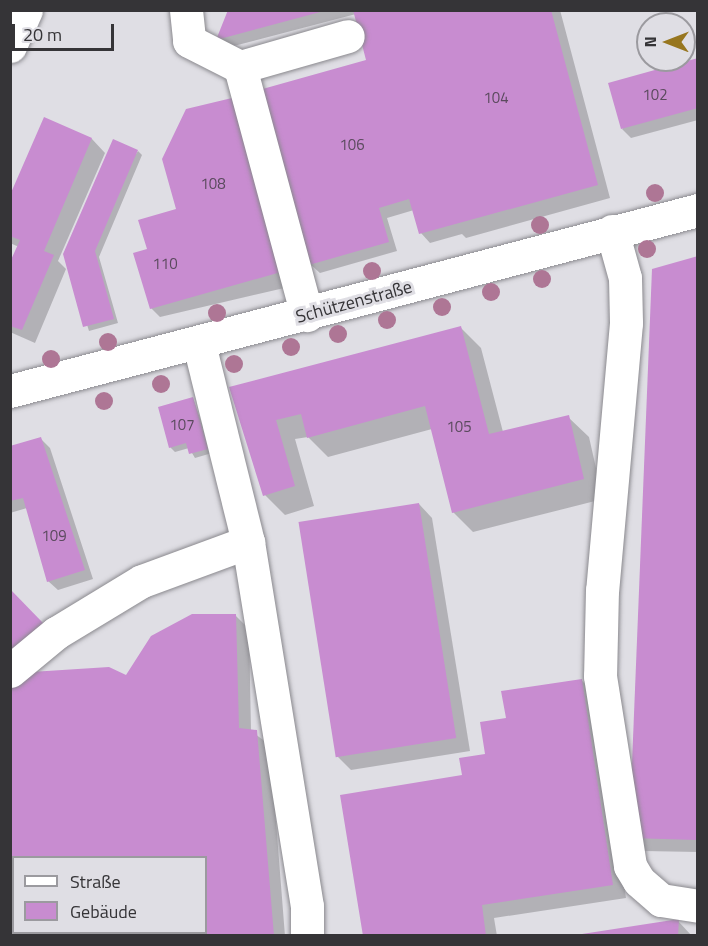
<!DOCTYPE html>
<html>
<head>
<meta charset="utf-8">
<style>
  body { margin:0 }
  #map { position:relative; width:708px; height:946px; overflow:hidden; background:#dfdee4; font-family:"Titillium Web",sans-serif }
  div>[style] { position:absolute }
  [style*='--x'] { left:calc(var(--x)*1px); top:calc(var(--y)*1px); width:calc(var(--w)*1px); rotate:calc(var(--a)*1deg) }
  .shadow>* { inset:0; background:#0003 }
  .building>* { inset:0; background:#c88cd0; transform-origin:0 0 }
  .roads { filter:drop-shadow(0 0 2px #8a898e) drop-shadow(0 0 2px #8a898e) }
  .minor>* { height:33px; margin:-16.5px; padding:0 16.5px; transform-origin:16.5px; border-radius:16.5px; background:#fff }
  .trees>* { width:18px; height:18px; margin:-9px; border-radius:50%; background:#ae7695 }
  span { translate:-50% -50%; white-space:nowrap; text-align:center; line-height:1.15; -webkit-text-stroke:6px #dfdee4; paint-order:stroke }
  .number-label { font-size:15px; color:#5a4a5d }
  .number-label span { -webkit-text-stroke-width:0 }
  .street-label { font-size:18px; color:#353437 }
  .frame { position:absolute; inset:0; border:12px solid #353437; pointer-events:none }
  .legend { position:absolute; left:12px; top:856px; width:195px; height:78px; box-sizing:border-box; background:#dfdee4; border:2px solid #9b9a9f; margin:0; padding:8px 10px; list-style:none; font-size:18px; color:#353437 }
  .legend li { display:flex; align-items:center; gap:12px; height:30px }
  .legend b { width:30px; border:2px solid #9b9a9f }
  .north { position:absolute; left:636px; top:12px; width:60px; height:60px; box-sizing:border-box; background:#dfdee4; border:2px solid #9b9a9f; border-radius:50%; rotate:270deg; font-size:16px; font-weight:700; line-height:24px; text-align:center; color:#353437 }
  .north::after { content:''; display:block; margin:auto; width:21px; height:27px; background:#97761f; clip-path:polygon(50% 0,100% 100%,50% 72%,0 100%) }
  .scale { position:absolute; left:12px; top:24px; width:102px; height:27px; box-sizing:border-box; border:3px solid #353437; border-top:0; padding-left:8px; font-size:18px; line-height:21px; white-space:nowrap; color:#353437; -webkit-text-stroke:4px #dfdee4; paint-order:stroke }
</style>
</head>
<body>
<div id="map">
  <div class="shadow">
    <i style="clip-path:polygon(230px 10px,560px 10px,610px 198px,466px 238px,462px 234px,430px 243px,421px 233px,414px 210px,387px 218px,397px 251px,320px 273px,310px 264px,368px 61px,356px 14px,226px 48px,217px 39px)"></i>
    <i style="clip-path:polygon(698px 59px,698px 120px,631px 138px,622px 129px)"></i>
    <i style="clip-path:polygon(45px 119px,92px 139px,105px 153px,58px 261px,66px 269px,35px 343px,10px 332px,10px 265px,19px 247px,10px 243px,10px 199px)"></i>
    <i style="clip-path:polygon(138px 151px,142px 155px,99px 257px,118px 323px,89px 331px,65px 255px)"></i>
    <i style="clip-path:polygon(164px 159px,293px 286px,160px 317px,151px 308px,149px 250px,180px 215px)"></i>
    <i style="clip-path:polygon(698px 258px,698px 852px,643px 851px,630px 838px)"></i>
    <i style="clip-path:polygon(461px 328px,481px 348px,503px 432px,568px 417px,589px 437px,603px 499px,473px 532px,453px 512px,432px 429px,328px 457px,308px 437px,295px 439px,314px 506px,285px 515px,265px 495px,231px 388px)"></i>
    <i style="clip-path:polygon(193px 398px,212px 453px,195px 458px,189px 448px,175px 452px,170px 447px)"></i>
    <i style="clip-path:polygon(40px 438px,50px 448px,93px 579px,58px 590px,48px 581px,27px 508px,10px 513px,10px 447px)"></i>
    <i style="clip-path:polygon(419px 504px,432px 518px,470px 751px,351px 770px,338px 757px)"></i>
    <i style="clip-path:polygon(evenodd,235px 615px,249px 629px,251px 731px,270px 745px,285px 936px,10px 936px,10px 690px,126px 677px,235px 615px,14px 858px,206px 858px,206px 932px,14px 932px,14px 858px)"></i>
    <i style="clip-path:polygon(581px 680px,595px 693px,626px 898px,494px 918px,497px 936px,365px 936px,463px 776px,487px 755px,508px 720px)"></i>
    <i style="clip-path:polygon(678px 921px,692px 936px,583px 936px)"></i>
  </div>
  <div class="building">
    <i style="clip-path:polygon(228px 10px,324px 10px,324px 11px,216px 40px)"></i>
    <i style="clip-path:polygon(353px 10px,551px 10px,598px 185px,419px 234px,409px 199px,379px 208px,389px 242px,309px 265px,259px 90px,366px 60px)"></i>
    <i style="clip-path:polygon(698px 58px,698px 108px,621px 129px,608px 83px)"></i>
    <i style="clip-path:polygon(232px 98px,281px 272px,150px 309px,133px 253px,147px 249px,138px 220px,176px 209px,162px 159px,186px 109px)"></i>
    <i style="clip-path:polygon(44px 117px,92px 138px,44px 251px,54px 255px,22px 330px,10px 326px,10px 262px,20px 240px,10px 236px,10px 195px)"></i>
    <i style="clip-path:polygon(113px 139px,138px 150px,95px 251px,114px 319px,83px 327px,63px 254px)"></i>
    <i style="clip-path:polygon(698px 256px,698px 840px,629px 838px,652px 269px)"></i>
    <i style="clip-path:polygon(461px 326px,489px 434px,569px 415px,584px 479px,452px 513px,425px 406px,307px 438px,301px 414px,276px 420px,295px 486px,263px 496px,229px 387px)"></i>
    <i style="clip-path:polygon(193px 397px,208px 449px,189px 454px,186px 443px,169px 448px,158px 407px)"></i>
    <i style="clip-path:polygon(41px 437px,85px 570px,47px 582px,23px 498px,10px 501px,10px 446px)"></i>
    <i style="left:419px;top:503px;width:238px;height:122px;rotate:81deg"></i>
    <i style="clip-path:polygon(10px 589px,44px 624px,10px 652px)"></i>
    <i style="clip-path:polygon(evenodd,192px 614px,236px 614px,239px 728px,257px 730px,274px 936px,10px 936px,10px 688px,31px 672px,109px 667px,126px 675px,151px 636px,192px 614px,14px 858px,206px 858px,206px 932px,14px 932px,14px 858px)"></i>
    <i style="clip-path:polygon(582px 679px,613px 885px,482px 905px,486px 936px,363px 936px,340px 795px,462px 775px,459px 758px,485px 754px,480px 722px,506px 718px,501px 691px)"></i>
    <i style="clip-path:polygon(679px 919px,678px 936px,582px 936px,582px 934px)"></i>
  </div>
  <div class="roads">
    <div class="minor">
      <i style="--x:186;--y:10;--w:31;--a:84"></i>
      <i style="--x:189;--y:41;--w:57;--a:27"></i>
      <i style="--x:240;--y:67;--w:257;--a:74.9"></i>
      <i style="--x:10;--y:46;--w:39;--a:-66"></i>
      <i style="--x:240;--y:67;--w:112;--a:-16"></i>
      <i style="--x:612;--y:231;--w:49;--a:74.5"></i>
      <i style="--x:625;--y:278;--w:45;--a:88.7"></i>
      <i style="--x:626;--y:323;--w:268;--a:95.1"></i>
      <i style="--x:602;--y:590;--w:86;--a:91.3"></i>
      <i style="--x:600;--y:676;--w:192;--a:81"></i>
      <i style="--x:630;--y:866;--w:17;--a:59"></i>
      <i style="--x:639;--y:881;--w:29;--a:41"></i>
      <i style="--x:661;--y:900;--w:37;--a:9"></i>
      <i style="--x:199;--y:344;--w:204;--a:76.1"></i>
      <i style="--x:248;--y:542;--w:369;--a:80.8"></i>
      <i style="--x:307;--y:906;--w:30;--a:90"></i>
      <i style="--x:10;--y:391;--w:711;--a:-14.74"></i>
      <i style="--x:10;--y:671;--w:60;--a:-39.6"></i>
      <i style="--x:56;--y:633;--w:100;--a:-31.2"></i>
      <i style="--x:142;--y:581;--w:113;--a:-20.2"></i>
    </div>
  </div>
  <div class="trees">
    <i style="left:655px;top:193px"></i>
    <i style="left:540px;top:225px"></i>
    <i style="left:647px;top:249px"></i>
    <i style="left:372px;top:271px"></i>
    <i style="left:542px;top:279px"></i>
    <i style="left:491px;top:292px"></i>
    <i style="left:442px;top:307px"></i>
    <i style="left:217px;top:313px"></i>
    <i style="left:387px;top:320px"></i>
    <i style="left:338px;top:334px"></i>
    <i style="left:108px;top:342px"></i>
    <i style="left:291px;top:347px"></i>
    <i style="left:51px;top:359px"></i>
    <i style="left:234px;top:364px"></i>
    <i style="left:161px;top:384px"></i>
    <i style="left:104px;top:401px"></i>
  </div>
  <div class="number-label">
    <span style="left:655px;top:95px">102</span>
    <span style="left:496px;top:98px">104</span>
    <span style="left:352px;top:145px">106</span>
    <span style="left:213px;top:184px">108</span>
    <span style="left:165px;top:264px">110</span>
    <span style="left:182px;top:425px">107</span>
    <span style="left:459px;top:427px">105</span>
    <span style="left:54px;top:536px">109</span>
  </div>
  <div class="street-label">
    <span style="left:354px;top:302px;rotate:-15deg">Schützenstraße</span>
  </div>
  <div class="frame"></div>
  <ul class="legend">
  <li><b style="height:8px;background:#fff"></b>Straße</li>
  <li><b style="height:16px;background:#c88cd0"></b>Gebäude</li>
  </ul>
  <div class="north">N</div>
  <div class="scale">20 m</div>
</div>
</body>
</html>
